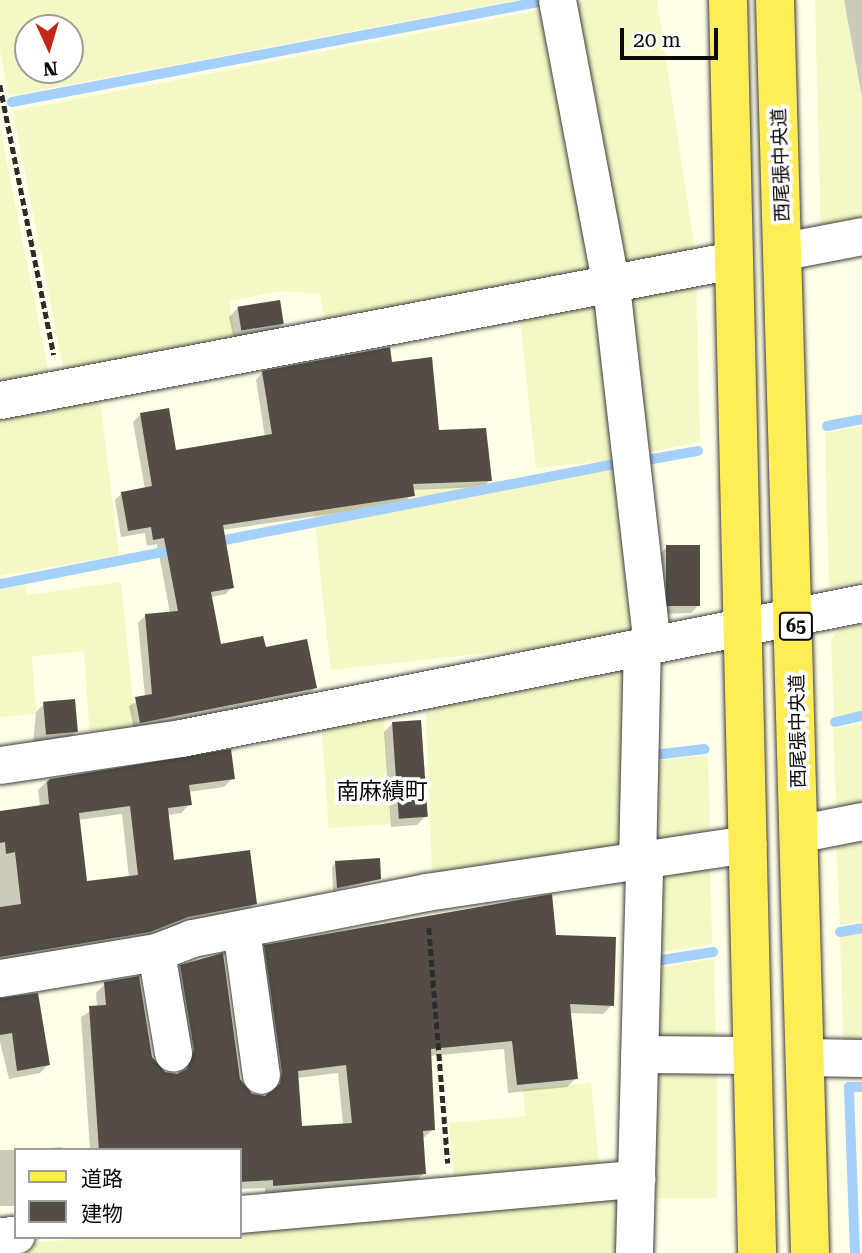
<!DOCTYPE html>
<html>
<head>
<meta charset="utf-8">
<style>
  body { margin:0 }
  #map { position:relative; width:862px; height:1253px; overflow:hidden; background:#fffee7; font-family:"Roboto Serif","Noto Sans JP",serif }
  div>[style] { position:absolute }
  [style*='--x'] { left:calc(var(--x)*1px); top:calc(var(--y)*1px); width:calc(var(--w)*1px); rotate:calc(var(--a)*1deg) }
  .farmland>* { inset:0; background:#f5f7c4; transform-origin:0 0 }
  .shadow>* { inset:0; background:#0003; transform-origin:0 0 }
  .stream>* { height:10px; margin:-5px; padding:0 5px; transform-origin:5px; border-radius:5px; background:#a5d0fc }
  .building>* { inset:0; background:#534d45; transform-origin:0 0 }
  .path>* { height:4.5px; margin-top:-2.25px; transform-origin:0; background:repeating-linear-gradient(90deg,#2c2c2c 0 7px,transparent 0 10.5px) }
  .roads { filter:drop-shadow(0 0 2px #3d3d3d) drop-shadow(0 0 2px #3d3d3d) }
  .minor>* { height:37px; margin:-18.5px; padding:0 18.5px; transform-origin:18.5px; border-radius:18.5px; background:#fff }
  .major>* { height:38px; margin:-19px; padding:0 19px; transform-origin:19px; border-radius:19px; background:#ffed57 }
  span { translate:-50% -50%; white-space:nowrap; text-align:center; line-height:1.15; -webkit-text-stroke:7px #fff; paint-order:stroke }
  .shield-label span { padding:2px 5px; background:#fff; border:2px solid; border-radius:5px; -webkit-text-stroke-width:0 }
  .shield-label { font-size:18px; color:#0a0a0a; font-weight:700 }
  .street-label { font-size:19px; color:#0a0a0a }
  .quarter-label { font-size:23px; color:#0a0a0a }
  .legend { position:absolute; left:14px; top:1148px; width:228px; height:91px; box-sizing:border-box; background:#fff; border:2px solid #9d9d9d; margin:0; padding:9px 12px; list-style:none; font-size:21px; color:#0a0a0a }
  .legend li { display:flex; align-items:center; gap:14px; height:35px }
  .legend b { width:35px; border:2px solid #9d9d9d }
  .north { position:absolute; left:14px; top:14px; width:70px; height:70px; box-sizing:border-box; background:#fff; border:2px solid #9d9d9d; border-radius:50%; rotate:176deg; font-size:19px; font-weight:700; line-height:28px; text-align:center; color:#0a0a0a }
  .north::after { content:''; display:block; margin:auto; width:24px; height:32px; background:#c52616; clip-path:polygon(50% 0,100% 100%,50% 72%,0 100%) }
  .scale { position:absolute; left:620px; top:28px; width:98px; height:32px; box-sizing:border-box; border:4px solid #0a0a0a; border-top:0; padding-left:9px; font-size:21px; line-height:24px; white-space:nowrap; color:#0a0a0a; -webkit-text-stroke:5px #fff; paint-order:stroke }
</style>
</head>
<body>
<div id="map">
  <div class="farmland">
    <i style="clip-path:polygon(evenodd,0 0,518px 0,9px 96px,0 50px,0 0,28px 28px,70px 28px,70px 70px,28px 70px,28px 28px)"></i>
    <i style="clip-path:polygon(587px 0,657px 0,696px 258px,616px 274px,564px 5px)"></i>
    <i style="clip-path:polygon(815px 0,844px 0,862px 101px,862px 229px,821px 237px)"></i>
    <i style="clip-path:polygon(540px 10px,592px 281px,327px 332px,320px 294px,283px 291px,229px 301px,238px 349px,66px 382px,13px 111px)"></i>
    <i style="clip-path:polygon(0 128px,51px 384px,0 393px)"></i>
    <i style="clip-path:polygon(696px 275px,700px 442px,639px 454px,624px 289px)"></i>
    <i style="left:597px;top:295px;width:166px;height:79px;rotate:84deg"></i>
    <i style="clip-path:polygon(99px 393px,119px 555px,0 576px,0 410px)"></i>
    <i style="clip-path:polygon(862px 426px,862px 581px,829px 588px,825px 433px)"></i>
    <i style="left:614px;top:469px;width:170px;height:303px;rotate:84deg"></i>
    <i style="clip-path:polygon(121px 582px,136px 731px,90px 738px,84px 651px,32px 656px,36px 714px,0 717px,0 590px,26px 585px,27px 595px)"></i>
    <i style="clip-path:polygon(862px 625px,862px 711px,834px 716px,831px 640px,839px 629px)"></i>
    <i style="clip-path:polygon(621px 669px,630px 676px,626px 845px,432px 878px,426px 708px)"></i>
    <i style="left:384px;top:716px;width:108px;height:63px;rotate:86deg"></i>
    <i style="clip-path:polygon(862px 723px,862px 814px,837px 819px,833px 729px)"></i>
    <i style="clip-path:polygon(708px 755px,710px 842px,652px 852px,652px 761px)"></i>
    <i style="clip-path:polygon(862px 829px,862px 921px,840px 925px,836px 834px)"></i>
    <i style="clip-path:polygon(710px 858px,712px 944px,649px 954px,651px 867px)"></i>
    <i style="clip-path:polygon(862px 933px,862px 1050px,844px 1050px,840px 937px)"></i>
    <i style="clip-path:polygon(714px 958px,716px 1046px,645px 1048px,649px 970px)"></i>
    <i style="left:645px;top:1061px;width:72px;height:137px"></i>
    <i style="clip-path:polygon(591px 1083px,599px 1166px,454px 1179px,449px 1123px,525px 1116px,523px 1089px)"></i>
    <i style="clip-path:polygon(618px 1188px,616px 1253px,0 1253px,0 1246px,98px 1237px,240px 1237px,240px 1224px)"></i>
  </div>
  <div class="shadow">
    <i style="clip-path:polygon(844px 0,862px 0,862px 98px)"></i>
    <i style="clip-path:polygon(238px 308px,283px 324px,274px 332px,234px 340px,229px 317px)"></i>
    <i style="clip-path:polygon(391px 364px,437px 431px,490px 480px,483px 487px,412px 490px,406px 503px,222px 530px,232px 587px,226px 594px,211px 597px,220px 646px,264px 649px,315px 688px,308px 695px,134px 729px,129px 706px,145px 697px,138px 623px,145px 616px,170px 613px,157px 544px,147px 546px,145px 533px,121px 537px,115px 500px,122px 493px,145px 489px,133px 422px,140px 415px,174px 452px,265px 437px,256px 380px,262px 373px)"></i>
    <i style="clip-path:polygon(667px 547px,699px 605px,691px 613px,661px 614px,658px 556px)"></i>
    <i style="clip-path:polygon(44px 704px,76px 732px,67px 740px,33px 745px,36px 712px)"></i>
    <i style="clip-path:polygon(393px 723px,426px 816px,417px 825px,391px 827px,384px 732px)"></i>
    <i style="clip-path:polygon(evenodd,230px 751px,233px 778px,224px 787px,188px 792px,190px 804px,181px 813px,167px 815px,172px 862px,255px 903px,246px 912px,140px 940px,0 965px,0 812px,40px 807px,38px 790px,47px 781px,230px 751px,122px 814px,129px 878px,85px 883px,78px 820px,122px 814px)"></i>
    <i style="clip-path:polygon(335px 863px,379px 879px,333px 891px,332px 867px)"></i>
    <i style="clip-path:polygon(evenodd,555px 937px,612px 1005px,603px 1014px,569px 1013px,576px 1078px,567px 1087px,508px 1093px,504px 1049px,429px 1056px,433px 1130px,422px 1139px,424px 1173px,415px 1182px,265px 1194px,265px 1188px,240px 1189px,240px 1150px,90px 1150px,81px 1017px,97px 1007px,96px 993px,105px 984px,151px 1058px,164px 1074px,177px 1075px,186px 1060px,171px 976px,180px 967px,244px 1090px,263px 1098px,274px 1083px,256px 956px,265px 947px,555px 937px,338px 1073px,343px 1125px,300px 1128px,297px 1078px,338px 1073px)"></i>
    <i style="clip-path:polygon(0 998px,49px 1064px,40px 1073px,9px 1079px,0 1042px)"></i>
    <i style="clip-path:polygon(62px 1147px,63px 1150px,24px 1150px)"></i>
    <i style="left:16px;top:1150px;width:56px;height:16px;rotate:90deg"></i>
  </div>
  <div class="stream">
    <i style="--x:12;--y:102;--w:542;--a:-10.75"></i>
    <i style="--x:827;--y:426;--w:36;--a:-11"></i>
    <i style="--x:641;--y:461;--w:58;--a:-10"></i>
    <i style="--x:214;--y:542;--w:413;--a:-11"></i>
    <i style="--x:0;--y:584;--w:181;--a:-11.1"></i>
    <i style="--x:835;--y:722;--w:28;--a:-13"></i>
    <i style="--x:654;--y:755;--w:51;--a:-6.7"></i>
    <i style="--x:840;--y:932;--w:22;--a:-10"></i>
    <i style="--x:649;--y:962;--w:65;--a:-8.9"></i>
    <i style="--x:855;--y:1253;--w:166;--a:-92.1"></i>
    <i style="--x:849;--y:1087;--w:13;--a:0"></i>
  </div>
  <div class="building">
    <i style="left:280px;top:300px;width:24px;height:43px;rotate:81deg"></i>
    <i style="clip-path:polygon(390px 347px,392px 362px,432px 357px,439px 430px,486px 428px,492px 481px,413px 484px,415px 496px,223px 525px,234px 588px,211px 592px,221px 644px,263px 636px,266px 647px,307px 639px,317px 688px,140px 723px,135px 697px,152px 694px,145px 614px,178px 611px,164px 538px,153px 540px,151px 527px,128px 531px,121px 492px,152px 486px,140px 413px,169px 408px,176px 450px,272px 434px,262px 371px)"></i>
    <i style="left:666px;top:545px;width:34px;height:61px"></i>
    <i style="left:75px;top:699px;width:33px;height:32px;rotate:85deg"></i>
    <i style="left:421px;top:720px;width:97px;height:29px;rotate:86deg"></i>
    <i style="clip-path:polygon(evenodd,231px 749px,235px 779px,189px 785px,192px 805px,168px 808px,174px 860px,250px 850px,257px 904px,188px 917px,150px 932px,0 957px,0 907px,21px 904px,15px 852px,6px 854px,5px 842px,0 843px,0 811px,49px 804px,47px 782px,50px 779px,231px 749px,130px 806px,138px 875px,87px 881px,79px 813px,130px 806px)"></i>
    <i style="clip-path:polygon(380px 858px,381px 879px,337px 888px,335px 861px)"></i>
    <i style="clip-path:polygon(evenodd,552px 894px,556px 935px,616px 937px,614px 1006px,570px 1004px,578px 1079px,517px 1085px,512px 1041px,431px 1049px,435px 1130px,423px 1131px,426px 1174px,273px 1186px,273px 1180px,240px 1182px,240px 1150px,99px 1150px,89px 1006px,106px 1005px,104px 982px,139px 976px,152px 1057px,165px 1072px,177px 1074px,187px 1069px,194px 1050px,180px 965px,223px 953px,240px 1079px,252px 1094px,265px 1096px,280px 1084px,282px 1072px,264px 945px,552px 894px,346px 1065px,352px 1123px,302px 1126px,298px 1071px,346px 1065px)"></i>
    <i style="clip-path:polygon(38px 993px,50px 1065px,17px 1071px,12px 1033px,0 1035px,0 998px)"></i>
  </div>
  <div class="path">
    <i style="--x:0;--y:85;--w:275;--a:78.7"></i>
    <i style="--x:429;--y:928;--w:236;--a:85.4"></i>
  </div>
  <div class="roads">
    <div class="minor">
      <i style="--x:557;--y:0;--w:291;--a:79.3"></i>
      <i style="--x:611;--y:286;--w:360;--a:83.5"></i>
      <i style="--x:784;--y:251;--w:79;--a:-10.9"></i>
      <i style="--x:0;--y:400;--w:746;--a:-10.81"></i>
      <i style="--x:0;--y:765;--w:183;--a:-8.5"></i>
      <i style="--x:181;--y:738;--w:694;--a:-11.21"></i>
      <i style="--x:801;--y:833;--w:62;--a:-11.1"></i>
      <i style="--x:637;--y:862;--w:216;--a:-88.7"></i>
      <i style="--x:241;--y:929;--w:147;--a:82.2"></i>
      <i style="--x:156;--y:952;--w:102;--a:80.4"></i>
      <i style="--x:0;--y:978;--w:158;--a:-9.5"></i>
      <i style="--x:156;--y:952;--w:39;--a:-21"></i>
      <i style="--x:192;--y:938;--w:238;--a:-11.1"></i>
      <i style="--x:426;--y:892;--w:325;--a:-8.5"></i>
      <i style="--x:639;--y:1054;--w:113;--a:0.5"></i>
      <i style="--x:805;--y:1057;--w:57;--a:1"></i>
      <i style="--x:240;--y:1214;--w:398;--a:-5.1"></i>
      <i style="--x:0;--y:1236;--w:16;--a:-4"></i>
      <i style="--x:634;--y:1253;--w:392;--a:-88.5"></i>
    </div>
    <div class="major">
      <i style="--x:728;--y:0;--w:1253;--a:88.67"></i>
      <i style="--x:775;--y:0;--w:1253;--a:88.4"></i>
    </div>
  </div>
  <div class="shield-label">
    <span style="left:796px;top:626px">65</span>
  </div>
  <div class="street-label">
    <span style="left:781px;top:165px;rotate:-92deg">西尾張中央道</span>
    <span style="left:798px;top:731px;rotate:-91deg">西尾張中央道</span>
  </div>
  <div class="quarter-label">
    <span style="left:382px;top:792px">南麻績町</span>
  </div>
  <ul class="legend">
  <li><b style="height:9px;background:#ffed57"></b>道路</li>
  <li><b style="height:19px;background:#534d45"></b>建物</li>
  </ul>
  <div class="north">N</div>
  <div class="scale">20 m</div>
</div>
</body>
</html>
